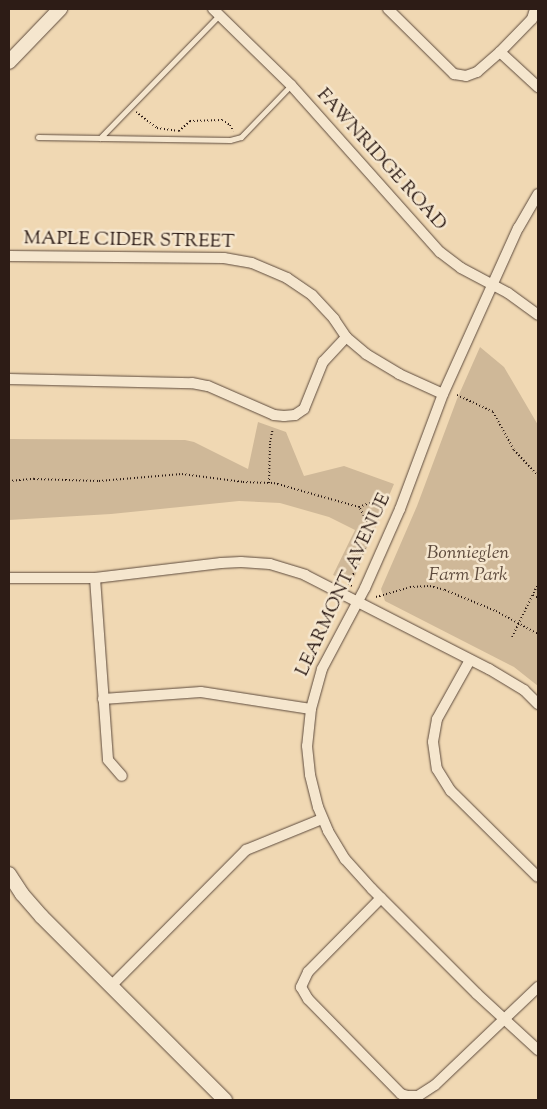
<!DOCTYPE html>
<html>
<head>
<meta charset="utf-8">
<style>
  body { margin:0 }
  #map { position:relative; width:547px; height:1109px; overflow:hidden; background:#f0d8b3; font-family:"Sorts Mill Goudy",serif }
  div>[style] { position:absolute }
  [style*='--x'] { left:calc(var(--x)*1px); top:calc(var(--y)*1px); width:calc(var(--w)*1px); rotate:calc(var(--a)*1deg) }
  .green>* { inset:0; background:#cfb898 }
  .path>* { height:2px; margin-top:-1px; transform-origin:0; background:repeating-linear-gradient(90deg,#2d1c16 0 1px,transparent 0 3.5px) }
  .roads { filter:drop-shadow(0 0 1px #5e4b3d) drop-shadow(0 0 1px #5e4b3d) }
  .lane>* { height:5px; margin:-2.5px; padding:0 2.5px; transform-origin:2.5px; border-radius:2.5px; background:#f5e6ce }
  .street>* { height:10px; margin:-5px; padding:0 5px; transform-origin:5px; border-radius:5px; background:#f5e6ce }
  .secondary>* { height:14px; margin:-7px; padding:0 7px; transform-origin:7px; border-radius:7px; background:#f5e6ce }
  span { translate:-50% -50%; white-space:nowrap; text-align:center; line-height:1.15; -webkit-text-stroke:5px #f5e6ce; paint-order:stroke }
  .street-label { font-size:19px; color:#2d1c16 }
  .park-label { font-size:19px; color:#5e4b3d; font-style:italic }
  .frame { position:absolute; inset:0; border:10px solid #2d1c16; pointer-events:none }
</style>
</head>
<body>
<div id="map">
  <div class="green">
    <i style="clip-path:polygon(480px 347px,504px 367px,538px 425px,538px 686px,514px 667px,385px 601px,381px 589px,417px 506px,457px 399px)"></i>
    <i style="clip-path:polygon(258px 422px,286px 432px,304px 476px,344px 466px,394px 484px,352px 583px,333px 575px,355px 530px,329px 517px,280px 503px,239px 501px,111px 514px,9px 520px,9px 439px,185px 440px,194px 442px,248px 469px)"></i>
  </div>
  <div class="path">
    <i style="--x:136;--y:112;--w:26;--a:37"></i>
    <i style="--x:157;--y:128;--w:22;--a:8"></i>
    <i style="--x:179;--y:131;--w:15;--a:-42"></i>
    <i style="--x:190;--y:121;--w:32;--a:-2"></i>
    <i style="--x:222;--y:120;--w:9;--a:32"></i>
    <i style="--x:230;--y:125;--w:7;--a:63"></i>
    <i style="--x:457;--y:395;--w:40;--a:25"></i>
    <i style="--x:493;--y:412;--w:43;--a:61.1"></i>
    <i style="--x:514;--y:450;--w:35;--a:47"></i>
    <i style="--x:9;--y:481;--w:25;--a:-5"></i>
    <i style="--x:34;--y:479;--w:65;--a:1.8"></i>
    <i style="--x:99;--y:481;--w:83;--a:-4.8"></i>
    <i style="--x:182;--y:474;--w:62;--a:7.5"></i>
    <i style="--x:243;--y:482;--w:31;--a:2"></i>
    <i style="--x:274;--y:483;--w:88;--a:15.8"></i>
    <i style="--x:359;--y:507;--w:28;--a:-21"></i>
    <i style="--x:385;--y:497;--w:6;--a:-9"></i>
    <i style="--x:269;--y:483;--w:41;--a:-88.6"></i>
    <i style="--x:270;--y:442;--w:14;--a:-78"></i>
    <i style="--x:352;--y:586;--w:4;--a:-146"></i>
    <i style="--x:349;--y:584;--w:58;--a:-66.5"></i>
    <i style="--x:372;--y:531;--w:27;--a:-118"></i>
    <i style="--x:533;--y:595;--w:6;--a:31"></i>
    <i style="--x:376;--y:597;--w:35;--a:-16"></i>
    <i style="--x:410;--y:587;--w:20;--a:-3"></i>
    <i style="--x:430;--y:586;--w:16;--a:15"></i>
    <i style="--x:445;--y:590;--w:55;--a:22.4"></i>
    <i style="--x:496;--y:611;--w:48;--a:28.7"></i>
    <i style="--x:512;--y:637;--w:59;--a:-63.9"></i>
  </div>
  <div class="roads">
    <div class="lane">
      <i style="--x:38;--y:137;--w:192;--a:0.9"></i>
      <i style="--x:230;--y:140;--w:11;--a:-15"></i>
      <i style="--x:241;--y:137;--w:72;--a:-46.1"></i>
      <i style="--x:100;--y:138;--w:171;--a:-45.9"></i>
    </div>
    <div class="street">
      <i style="--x:213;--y:9;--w:109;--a:44.3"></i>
      <i style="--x:291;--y:85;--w:224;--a:48.3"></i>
      <i style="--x:440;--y:252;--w:26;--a:37"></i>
      <i style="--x:461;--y:268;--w:53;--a:28"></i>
      <i style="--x:508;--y:293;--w:37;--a:36"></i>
      <i style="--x:388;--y:9;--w:93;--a:44.6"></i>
      <i style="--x:454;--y:74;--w:12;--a:9"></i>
      <i style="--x:466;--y:76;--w:12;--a:-20"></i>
      <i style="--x:477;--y:72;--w:30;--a:-41"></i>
      <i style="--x:500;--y:52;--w:46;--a:-45.9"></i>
      <i style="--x:532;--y:19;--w:10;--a:-73"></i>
      <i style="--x:500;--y:52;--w:52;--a:42.6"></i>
      <i style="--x:538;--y:194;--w:39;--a:120"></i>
      <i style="--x:518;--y:228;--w:182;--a:114.3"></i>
      <i style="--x:443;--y:394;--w:123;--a:110.5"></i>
      <i style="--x:400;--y:509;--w:86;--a:113.9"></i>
      <i style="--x:365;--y:588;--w:92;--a:118"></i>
      <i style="--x:322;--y:669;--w:41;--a:105.4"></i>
      <i style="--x:311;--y:709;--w:37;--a:96"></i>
      <i style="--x:307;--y:746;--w:29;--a:84"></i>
      <i style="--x:310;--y:775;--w:33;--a:76"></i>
      <i style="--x:318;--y:807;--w:26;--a:67"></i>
      <i style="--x:328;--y:831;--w:33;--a:59"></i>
      <i style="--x:345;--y:859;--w:40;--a:48"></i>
      <i style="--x:372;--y:889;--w:148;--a:45"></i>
      <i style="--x:477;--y:994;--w:83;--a:42.6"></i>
      <i style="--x:9;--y:256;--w:215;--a:0.5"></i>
      <i style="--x:224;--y:258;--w:28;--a:10"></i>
      <i style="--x:252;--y:263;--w:38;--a:23"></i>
      <i style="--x:287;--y:278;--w:30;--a:34"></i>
      <i style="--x:312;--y:295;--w:33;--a:47"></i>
      <i style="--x:334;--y:319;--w:22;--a:56"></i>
      <i style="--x:346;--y:337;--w:26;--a:40"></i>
      <i style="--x:366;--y:354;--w:39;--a:31"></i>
      <i style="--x:399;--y:374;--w:48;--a:24.4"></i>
      <i style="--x:9;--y:379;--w:183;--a:1.3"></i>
      <i style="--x:192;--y:383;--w:16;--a:11"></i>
      <i style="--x:208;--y:386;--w:72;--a:23.7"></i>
      <i style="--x:274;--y:415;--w:10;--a:6"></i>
      <i style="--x:284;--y:416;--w:11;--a:-5"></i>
      <i style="--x:295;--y:415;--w:11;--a:-34"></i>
      <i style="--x:304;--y:409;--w:51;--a:-68"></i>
      <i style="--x:323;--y:362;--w:34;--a:-47"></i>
      <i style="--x:9;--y:578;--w:86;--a:0"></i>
      <i style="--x:95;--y:578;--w:127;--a:-6.8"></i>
      <i style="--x:221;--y:563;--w:20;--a:-3"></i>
      <i style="--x:241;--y:562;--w:29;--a:4"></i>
      <i style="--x:270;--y:564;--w:37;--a:17"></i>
      <i style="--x:305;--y:575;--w:207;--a:27.1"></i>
      <i style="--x:489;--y:669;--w:41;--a:31"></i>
      <i style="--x:524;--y:690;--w:20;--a:45"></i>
      <i style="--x:95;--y:578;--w:182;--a:85.9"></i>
      <i style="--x:108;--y:760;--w:21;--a:49"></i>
      <i style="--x:470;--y:660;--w:68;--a:119.2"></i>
      <i style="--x:437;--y:719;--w:23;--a:100"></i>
      <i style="--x:433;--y:742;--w:27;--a:82"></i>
      <i style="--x:437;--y:769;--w:26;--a:58"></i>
      <i style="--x:451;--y:791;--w:122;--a:44.7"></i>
      <i style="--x:103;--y:699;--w:98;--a:-4.1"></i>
      <i style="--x:201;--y:692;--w:111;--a:8.8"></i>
      <i style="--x:381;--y:898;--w:104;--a:134.6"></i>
      <i style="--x:308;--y:972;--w:17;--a:115"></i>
      <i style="--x:301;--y:987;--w:14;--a:60"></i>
      <i style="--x:308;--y:999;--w:133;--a:45.6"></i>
      <i style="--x:401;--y:1094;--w:6;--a:18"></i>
      <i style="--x:407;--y:1096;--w:11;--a:0"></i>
      <i style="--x:418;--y:1096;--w:20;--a:-33"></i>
      <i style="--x:435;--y:1085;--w:142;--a:-43.6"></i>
      <i style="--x:111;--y:986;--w:192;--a:-45.2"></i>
      <i style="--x:246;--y:850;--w:82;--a:-22.2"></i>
    </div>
    <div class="secondary">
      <i style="--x:9;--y:62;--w:74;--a:-46.1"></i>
      <i style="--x:9;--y:874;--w:24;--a:57"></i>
      <i style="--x:22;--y:894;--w:30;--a:49"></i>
      <i style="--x:42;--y:917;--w:259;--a:45"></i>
    </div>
  </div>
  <div class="street-label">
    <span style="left:381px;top:160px;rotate:48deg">FAWNRIDGE ROAD</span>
    <span style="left:129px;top:241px;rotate:1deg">MAPLE CIDER STREET</span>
    <span style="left:344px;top:585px;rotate:-65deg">LEARMONT AVENUE</span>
  </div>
  <div class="park-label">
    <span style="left:468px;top:565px">Bonnieglen<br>Farm Park</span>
  </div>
  <div class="frame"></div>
</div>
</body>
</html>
